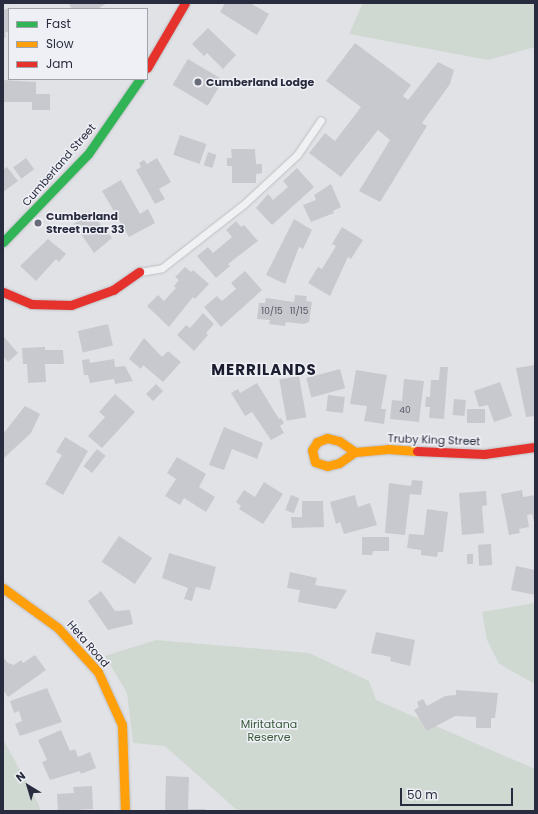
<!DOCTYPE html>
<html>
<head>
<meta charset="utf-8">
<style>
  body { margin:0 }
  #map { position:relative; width:538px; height:814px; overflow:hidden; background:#e1e2e6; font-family:Poppins,sans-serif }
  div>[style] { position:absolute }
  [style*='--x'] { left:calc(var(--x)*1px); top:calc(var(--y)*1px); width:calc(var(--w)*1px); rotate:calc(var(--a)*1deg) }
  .green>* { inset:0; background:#cfd9d2 }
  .building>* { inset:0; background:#c8c9ce; transform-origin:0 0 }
  .roads { filter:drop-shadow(0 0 1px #bebfc3) drop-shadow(0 0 1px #bebfc3) }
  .lane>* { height:7px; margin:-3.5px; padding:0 3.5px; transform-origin:3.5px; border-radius:3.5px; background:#f0f1f3 }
  .fast>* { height:9px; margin:-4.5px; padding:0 4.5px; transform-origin:4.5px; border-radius:4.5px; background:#30b455 }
  .slow>* { height:9px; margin:-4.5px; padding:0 4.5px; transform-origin:4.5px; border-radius:4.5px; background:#ff9f0a }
  .jam>* { height:9px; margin:-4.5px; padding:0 4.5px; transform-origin:4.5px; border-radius:4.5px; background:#e5322d }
  .dots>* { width:11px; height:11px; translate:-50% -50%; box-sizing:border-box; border:2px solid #eff0f6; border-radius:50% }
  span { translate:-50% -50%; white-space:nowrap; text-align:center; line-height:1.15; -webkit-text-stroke:3px #eff0f6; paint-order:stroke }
  .number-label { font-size:9px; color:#525564 }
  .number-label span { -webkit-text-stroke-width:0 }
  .poi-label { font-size:11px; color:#292c3e; font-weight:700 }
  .left { translate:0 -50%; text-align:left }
  .street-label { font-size:11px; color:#292c3e }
  .park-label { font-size:11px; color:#375938 }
  .district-label { font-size:15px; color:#1b1e2f; font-weight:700; letter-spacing:1px }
  .frame { position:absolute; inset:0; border:4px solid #292c3e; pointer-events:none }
  .legend { position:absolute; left:8px; top:8px; width:140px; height:72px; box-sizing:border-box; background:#eff0f6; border:1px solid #a0a2ac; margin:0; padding:5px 7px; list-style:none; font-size:12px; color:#292c3e }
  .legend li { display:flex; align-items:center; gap:8px; height:20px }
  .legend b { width:20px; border:1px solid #a0a2ac }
  .north { position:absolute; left:8px; top:766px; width:40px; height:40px; -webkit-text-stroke:3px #eff0f6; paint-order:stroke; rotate:322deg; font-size:11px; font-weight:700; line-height:16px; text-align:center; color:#292c3e }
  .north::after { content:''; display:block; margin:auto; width:14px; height:18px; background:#292c3e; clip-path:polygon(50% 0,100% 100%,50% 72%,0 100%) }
  .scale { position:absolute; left:400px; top:788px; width:113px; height:18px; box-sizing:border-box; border:2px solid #292c3e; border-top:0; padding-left:5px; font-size:12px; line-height:14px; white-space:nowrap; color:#292c3e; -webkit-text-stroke:3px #eff0f6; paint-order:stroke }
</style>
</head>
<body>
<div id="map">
  <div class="green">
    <i style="clip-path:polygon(363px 3px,535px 3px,535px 47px,488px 60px,349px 34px)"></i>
    <i style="clip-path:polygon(535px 603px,535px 684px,499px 664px,487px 640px,482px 612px)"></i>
    <i style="clip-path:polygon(156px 640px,309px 653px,369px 681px,376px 700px,535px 769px,535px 811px,238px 811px,165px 746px,133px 743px,127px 693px,105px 656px)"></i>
    <i style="clip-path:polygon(3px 739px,38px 803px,41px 811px,3px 811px)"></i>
  </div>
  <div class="building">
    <i style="clip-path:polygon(71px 3px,107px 3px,98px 9px,72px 9px,69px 4px)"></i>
    <i style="clip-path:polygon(225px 3px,250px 3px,269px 14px,257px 35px,220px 12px)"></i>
    <i style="clip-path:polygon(12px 7px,9px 9px,9px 31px,5px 33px,6px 37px,3px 38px,3px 10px)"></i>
    <i style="clip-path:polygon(208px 28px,236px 55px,223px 69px,207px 53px,204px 56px,192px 44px)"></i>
    <i style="clip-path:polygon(355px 43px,411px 85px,403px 96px,408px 100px,438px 62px,454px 70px,450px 84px,422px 123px,427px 126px,380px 202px,359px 191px,390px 140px,378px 130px,341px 177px,309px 153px,325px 133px,335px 141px,361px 107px,326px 81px)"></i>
    <i style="left:188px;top:59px;width:41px;height:30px;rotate:31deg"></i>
    <i style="clip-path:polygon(3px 80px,36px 82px,36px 94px,50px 94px,50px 110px,32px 110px,32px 102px,3px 102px)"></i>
    <i style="left:180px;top:135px;width:28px;height:21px;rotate:19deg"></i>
    <i style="clip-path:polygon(231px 149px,255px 149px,256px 164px,262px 164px,262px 173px,256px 174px,256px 183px,232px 183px,232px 166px,227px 166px,227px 158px,232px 158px)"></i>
    <i style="left:208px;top:152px;width:9px;height:14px;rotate:18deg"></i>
    <i style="left:26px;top:158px;width:14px;height:16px;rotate:54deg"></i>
    <i style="clip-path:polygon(157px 158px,171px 182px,159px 189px,165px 199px,155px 204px,136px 170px,141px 167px,139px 163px,144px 160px,147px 164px)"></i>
    <i style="clip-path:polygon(7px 167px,18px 181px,3px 192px,3px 170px)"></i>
    <i style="clip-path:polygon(297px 168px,314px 187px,272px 225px,256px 208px,268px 194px,273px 200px,288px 187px,283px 181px)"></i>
    <i style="clip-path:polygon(121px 180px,140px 214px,148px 209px,155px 223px,129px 237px,102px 191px)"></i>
    <i style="clip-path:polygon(331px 184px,341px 207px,333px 211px,334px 213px,311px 222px,303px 205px,316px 200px,314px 195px)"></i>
    <i style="clip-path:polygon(89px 211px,112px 238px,94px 253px,74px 224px)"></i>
    <i style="clip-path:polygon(294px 219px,312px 230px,303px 249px,299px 247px,285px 284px,266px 275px)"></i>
    <i style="clip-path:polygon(236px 221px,241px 227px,244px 225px,258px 241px,228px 264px,230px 266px,216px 278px,197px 256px,208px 247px,213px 253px,232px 237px,226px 230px)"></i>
    <i style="clip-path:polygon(342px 227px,363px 240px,351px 259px,348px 257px,330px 296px,308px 283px,318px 267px,322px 269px,336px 246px,332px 244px)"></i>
    <i style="clip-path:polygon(48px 239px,66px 254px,59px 262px,56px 259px,36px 281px,20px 266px)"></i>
    <i style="clip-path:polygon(185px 267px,191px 272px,193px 270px,209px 284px,195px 299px,193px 297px,169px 327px,147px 306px,158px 295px,164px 301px,176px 288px,174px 286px,179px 280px,175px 277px)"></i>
    <i style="clip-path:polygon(245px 271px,262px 290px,221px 327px,204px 307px,217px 296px,222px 301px,236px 289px,231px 283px)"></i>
    <i style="clip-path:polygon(295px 295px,307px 296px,306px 301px,312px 302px,309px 322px,304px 324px,286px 322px,285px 326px,269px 324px,270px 320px,257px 319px,259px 303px,265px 303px,266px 298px,294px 302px)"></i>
    <i style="clip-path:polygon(203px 313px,214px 324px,206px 333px,208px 335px,194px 351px,177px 335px,186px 325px,190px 328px)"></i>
    <i style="left:108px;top:324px;width:22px;height:31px;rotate:77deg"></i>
    <i style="clip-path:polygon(3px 336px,18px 353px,8px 362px,3px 356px)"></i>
    <i style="clip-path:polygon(144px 338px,162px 357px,168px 351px,181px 362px,163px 382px,143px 365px,141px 369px,129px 359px)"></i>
    <i style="clip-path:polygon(45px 347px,45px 350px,63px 350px,64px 364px,45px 364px,46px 382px,28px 383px,27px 364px,23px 364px,22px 348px)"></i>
    <i style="clip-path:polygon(89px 359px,90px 363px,114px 359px,115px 367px,125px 366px,133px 381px,115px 384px,114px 379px,90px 383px,88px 375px,84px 375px,82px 360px)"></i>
    <i style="clip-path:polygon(535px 365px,535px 416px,526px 417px,516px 368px)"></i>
    <i style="clip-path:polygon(440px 367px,448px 367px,444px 419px,429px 418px,430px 407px,425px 407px,426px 397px,430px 397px,431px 380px,439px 380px)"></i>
    <i style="left:340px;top:369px;width:20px;height:35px;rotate:75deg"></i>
    <i style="clip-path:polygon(356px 370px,387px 375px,381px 409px,386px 409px,384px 424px,364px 421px,367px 406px,350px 404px)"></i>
    <i style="left:299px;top:376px;width:42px;height:20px;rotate:80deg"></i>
    <i style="clip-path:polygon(404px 379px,424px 381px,419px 422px,390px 419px,392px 400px,402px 401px)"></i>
    <i style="clip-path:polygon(500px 382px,512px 416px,494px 422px,488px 405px,479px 407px,474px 391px)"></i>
    <i style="clip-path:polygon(257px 383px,279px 419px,281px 418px,284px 423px,280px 426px,284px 433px,271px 440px,252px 412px,245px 416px,231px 393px,238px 389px,240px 393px)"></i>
    <i style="left:156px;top:384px;width:10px;height:14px;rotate:45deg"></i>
    <i style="clip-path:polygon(115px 394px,135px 412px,102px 448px,88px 436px,105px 417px,99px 412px)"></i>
    <i style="left:328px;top:395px;width:17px;height:16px;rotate:7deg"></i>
    <i style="left:454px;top:399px;width:12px;height:16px;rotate:5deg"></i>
    <i style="clip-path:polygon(25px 406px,40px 414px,31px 433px,3px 459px,3px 434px)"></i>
    <i style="left:467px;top:409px;width:18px;height:14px"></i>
    <i style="clip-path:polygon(224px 427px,263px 443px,257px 459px,232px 449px,224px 470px,209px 465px)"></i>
    <i style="clip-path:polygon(65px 437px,88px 451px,63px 495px,45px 484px,62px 455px,56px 452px)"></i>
    <i style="left:97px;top:449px;width:11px;height:22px;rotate:38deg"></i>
    <i style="clip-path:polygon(177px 457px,206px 474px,199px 487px,215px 497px,206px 512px,184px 498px,180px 505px,165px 496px,176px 479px,167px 473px)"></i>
    <i style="clip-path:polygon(412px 480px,423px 481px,421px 495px,410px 494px,405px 535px,385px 533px,389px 483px,411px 486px)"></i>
    <i style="clip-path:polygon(264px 482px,283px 494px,263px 524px,239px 509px,241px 506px,236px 502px,244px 490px,255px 497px)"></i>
    <i style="clip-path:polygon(522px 490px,523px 497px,535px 495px,535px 525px,532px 514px,527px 515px,529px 527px,519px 529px,520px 533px,509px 535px,501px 494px)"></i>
    <i style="clip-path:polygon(486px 491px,487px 505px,482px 506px,484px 533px,462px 535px,459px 493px)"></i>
    <i style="left:291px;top:495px;width:9px;height:16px;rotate:21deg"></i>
    <i style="clip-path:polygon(355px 495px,358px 507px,370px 503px,377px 525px,344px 534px,340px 522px,336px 524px,330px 502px)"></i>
    <i style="clip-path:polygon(302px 501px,323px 501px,324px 527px,292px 528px,291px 517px,302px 517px)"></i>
    <i style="clip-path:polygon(427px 509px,448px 512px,443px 552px,438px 552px,437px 557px,421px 555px,421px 550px,407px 548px,409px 534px,424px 535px)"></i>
    <i style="left:119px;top:536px;width:40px;height:31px;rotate:34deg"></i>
    <i style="clip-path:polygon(362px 537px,389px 537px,389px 551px,373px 551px,372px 555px,362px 555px)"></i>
    <i style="left:491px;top:544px;width:21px;height:13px;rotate:87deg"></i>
    <i style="clip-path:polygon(169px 553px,216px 567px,210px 590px,196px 587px,192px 601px,184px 599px,188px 588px,162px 578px)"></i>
    <i style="left:467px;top:554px;width:6px;height:10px"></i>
    <i style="clip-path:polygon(516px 566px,535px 570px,535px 595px,511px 590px)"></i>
    <i style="clip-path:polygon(290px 572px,317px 578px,315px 585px,347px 590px,336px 609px,298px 602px,300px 590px,287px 588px)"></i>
    <i style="clip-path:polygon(101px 591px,115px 611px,130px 610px,133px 624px,108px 630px,88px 601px)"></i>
    <i style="clip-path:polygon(376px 632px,415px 640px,410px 666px,390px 661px,391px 657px,371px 653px)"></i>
    <i style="clip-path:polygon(35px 655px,46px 670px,8px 697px,3px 690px,3px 657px,8px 663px,14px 665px,21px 660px,23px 663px)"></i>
    <i style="clip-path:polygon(47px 688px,62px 722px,20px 736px,15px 724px,22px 721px,19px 711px,14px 713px,10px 701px)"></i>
    <i style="clip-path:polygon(456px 690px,498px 693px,495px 718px,491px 718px,491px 728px,476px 728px,476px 717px,455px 716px,427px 731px,414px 710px,419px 707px,417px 702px,423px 699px,427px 706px,445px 696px,456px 695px)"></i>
    <i style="clip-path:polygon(61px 730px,70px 751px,75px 749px,78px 757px,90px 752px,96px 768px,81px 774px,80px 771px,50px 780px,42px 762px,47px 760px,38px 740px)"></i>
    <i style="clip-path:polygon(166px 776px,189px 777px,188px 809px,206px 809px,206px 811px,165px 811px)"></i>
    <i style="clip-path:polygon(92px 786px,93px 809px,58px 811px,57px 794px,74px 793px,73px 787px)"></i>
  </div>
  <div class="roads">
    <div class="lane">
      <i style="--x:140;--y:272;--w:22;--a:-10"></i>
      <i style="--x:162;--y:268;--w:104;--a:-38"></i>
      <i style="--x:244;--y:204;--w:72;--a:-42.8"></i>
      <i style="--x:297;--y:155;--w:42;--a:-55.6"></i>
    </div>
    <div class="fast">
      <i style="--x:3;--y:242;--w:122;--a:-46"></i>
      <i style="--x:88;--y:154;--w:91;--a:-55.3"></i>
    </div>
    <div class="slow">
      <i style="--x:355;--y:452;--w:19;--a:-145"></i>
      <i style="--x:339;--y:441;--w:12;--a:-166"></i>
      <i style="--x:327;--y:438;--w:11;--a:158"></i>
      <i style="--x:317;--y:442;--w:9;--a:122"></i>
      <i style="--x:312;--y:450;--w:12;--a:76"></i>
      <i style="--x:315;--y:462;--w:13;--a:18"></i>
      <i style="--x:327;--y:466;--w:12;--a:-14"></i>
      <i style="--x:339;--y:463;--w:19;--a:-35"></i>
      <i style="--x:355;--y:452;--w:33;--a:-5"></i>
      <i style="--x:388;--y:449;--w:29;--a:4"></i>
      <i style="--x:3;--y:588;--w:68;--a:36"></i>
      <i style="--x:58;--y:628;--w:59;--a:47.7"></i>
      <i style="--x:98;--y:672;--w:58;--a:65.6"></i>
      <i style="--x:122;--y:725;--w:86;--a:88"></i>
    </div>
    <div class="jam">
      <i style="--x:147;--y:68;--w:75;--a:-59.7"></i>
      <i style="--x:3;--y:292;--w:30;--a:23"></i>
      <i style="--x:31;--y:304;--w:40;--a:1.4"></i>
      <i style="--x:71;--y:305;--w:45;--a:-19.7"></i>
      <i style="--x:113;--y:290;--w:32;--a:-35"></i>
      <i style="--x:417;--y:451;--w:67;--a:2.6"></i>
      <i style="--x:484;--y:454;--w:51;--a:-7.8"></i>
    </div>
  </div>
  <div class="dots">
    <i style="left:198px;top:82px;background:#696c79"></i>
    <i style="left:38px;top:223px;background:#696c79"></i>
  </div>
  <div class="number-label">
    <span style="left:272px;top:311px">10/15</span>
    <span style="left:299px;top:311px">11/15</span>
    <span style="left:405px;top:410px">40</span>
  </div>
  <div class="poi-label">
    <span class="left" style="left:206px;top:82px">Cumberland Lodge</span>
    <span class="left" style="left:46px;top:223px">Cumberland<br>Street near 33</span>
  </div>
  <div class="street-label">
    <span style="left:59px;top:165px;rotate:-49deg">Cumberland Street</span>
    <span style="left:434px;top:440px;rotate:2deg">Truby King Street</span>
    <span style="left:88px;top:644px;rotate:49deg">Heta Road</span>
  </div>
  <div class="park-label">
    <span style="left:269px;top:731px">Miritatana<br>Reserve</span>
  </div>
  <div class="district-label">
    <span style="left:264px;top:370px">MERRILANDS</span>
  </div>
  <div class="frame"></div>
  <ul class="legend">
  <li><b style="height:5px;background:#30b455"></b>Fast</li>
  <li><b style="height:5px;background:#ff9f0a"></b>Slow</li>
  <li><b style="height:5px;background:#e5322d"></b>Jam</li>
  </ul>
  <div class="north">N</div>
  <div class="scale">50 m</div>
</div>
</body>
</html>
